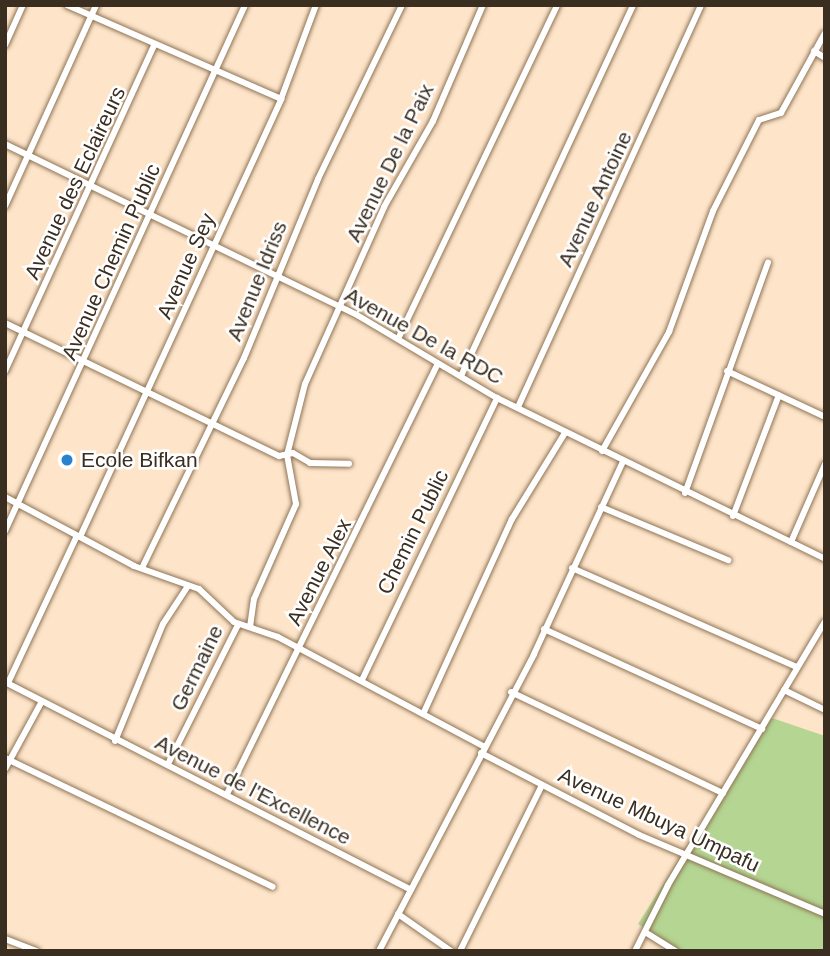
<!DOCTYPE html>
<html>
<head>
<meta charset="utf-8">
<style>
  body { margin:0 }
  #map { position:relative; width:830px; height:956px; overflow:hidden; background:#fee5ca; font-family:Helvetica,sans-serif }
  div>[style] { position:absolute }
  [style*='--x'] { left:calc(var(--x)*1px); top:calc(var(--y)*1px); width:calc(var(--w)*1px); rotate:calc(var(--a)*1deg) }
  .green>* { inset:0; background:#b4d692 }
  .roads { filter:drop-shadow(0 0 2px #8f7455) drop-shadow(0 0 2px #8f7455) }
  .minor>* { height:6px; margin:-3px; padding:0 3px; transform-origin:3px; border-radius:3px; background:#fff }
  .dots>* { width:19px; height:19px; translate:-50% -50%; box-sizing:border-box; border:4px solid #fff; border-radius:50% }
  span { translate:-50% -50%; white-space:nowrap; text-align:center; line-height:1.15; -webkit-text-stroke:5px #fff; paint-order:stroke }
  .street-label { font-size:21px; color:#3a2e21 }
  .poi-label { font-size:21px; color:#3a2e21 }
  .left { translate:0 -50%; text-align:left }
  .frame { position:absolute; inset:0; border:7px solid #3a2e21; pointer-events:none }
</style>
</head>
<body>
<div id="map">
  <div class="green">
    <i style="clip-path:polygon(769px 717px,825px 736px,825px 951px,680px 951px,638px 924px)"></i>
  </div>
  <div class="roads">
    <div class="minor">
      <i style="--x:67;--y:5;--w:234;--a:23.7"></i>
      <i style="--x:5;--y:45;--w:44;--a:-65.8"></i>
      <i style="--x:814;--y:51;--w:13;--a:32"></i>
      <i style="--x:5;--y:144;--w:391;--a:25.9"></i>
      <i style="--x:357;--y:315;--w:163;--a:30.7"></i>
      <i style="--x:497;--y:398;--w:365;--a:26.1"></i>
      <i style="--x:5;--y:206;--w:221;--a:-65.6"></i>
      <i style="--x:5;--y:323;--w:305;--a:25.9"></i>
      <i style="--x:279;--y:456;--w:14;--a:-12"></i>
      <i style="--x:293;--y:453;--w:20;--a:30"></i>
      <i style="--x:310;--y:463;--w:39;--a:1"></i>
      <i style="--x:398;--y:339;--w:370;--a:-64.5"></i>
      <i style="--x:5;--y:371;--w:358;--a:-65.4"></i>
      <i style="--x:727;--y:371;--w:108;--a:25.1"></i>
      <i style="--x:461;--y:376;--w:409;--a:-65.1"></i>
      <i style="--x:518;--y:407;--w:442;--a:-65.5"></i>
      <i style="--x:602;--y:451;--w:137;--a:-60.6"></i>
      <i style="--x:669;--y:332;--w:129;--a:-70"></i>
      <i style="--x:713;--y:211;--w:102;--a:-63.2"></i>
      <i style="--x:759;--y:120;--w:23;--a:-18"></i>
      <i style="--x:781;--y:113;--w:91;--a:-61.2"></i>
      <i style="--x:685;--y:493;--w:245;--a:-70.2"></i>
      <i style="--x:5;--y:497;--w:146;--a:28.1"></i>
      <i style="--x:134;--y:566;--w:69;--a:19.5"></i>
      <i style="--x:199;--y:589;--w:48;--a:43.3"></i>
      <i style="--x:234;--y:622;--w:46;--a:18.8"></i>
      <i style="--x:278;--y:637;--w:232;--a:28"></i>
      <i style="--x:601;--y:507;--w:138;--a:22.7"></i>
      <i style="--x:733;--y:516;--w:129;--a:-69.2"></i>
      <i style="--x:5;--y:531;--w:578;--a:-65.47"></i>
      <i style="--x:80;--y:537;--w:482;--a:-65.3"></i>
      <i style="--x:281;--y:99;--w:100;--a:-69.6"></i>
      <i style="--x:791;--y:542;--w:85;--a:-66.4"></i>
      <i style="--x:142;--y:568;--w:233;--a:-64.1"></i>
      <i style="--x:244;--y:358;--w:194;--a:-67.5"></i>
      <i style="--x:318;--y:179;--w:193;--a:-64.2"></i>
      <i style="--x:572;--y:568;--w:245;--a:23.8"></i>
      <i style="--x:250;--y:627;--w:28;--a:-82"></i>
      <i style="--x:254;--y:599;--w:104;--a:-66.1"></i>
      <i style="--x:296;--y:504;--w:50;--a:-100.4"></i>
      <i style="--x:287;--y:455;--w:73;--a:-75.8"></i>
      <i style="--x:305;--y:384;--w:194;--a:-65.9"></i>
      <i style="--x:384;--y:207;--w:99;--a:-60.3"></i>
      <i style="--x:433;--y:121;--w:126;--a:-66.7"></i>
      <i style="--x:544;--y:629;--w:240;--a:24.6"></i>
      <i style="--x:362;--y:680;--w:313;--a:-64.4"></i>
      <i style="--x:5;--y:682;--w:456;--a:27.1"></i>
      <i style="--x:8;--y:683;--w:162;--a:-64.9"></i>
      <i style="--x:784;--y:690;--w:46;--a:26"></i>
      <i style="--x:511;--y:692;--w:235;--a:25.5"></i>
      <i style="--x:424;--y:712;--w:212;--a:-65.5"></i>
      <i style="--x:512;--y:519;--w:101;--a:-58.4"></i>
      <i style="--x:115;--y:741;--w:126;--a:-67.7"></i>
      <i style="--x:163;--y:624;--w:45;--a:-56.7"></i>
      <i style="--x:481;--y:753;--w:178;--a:27.4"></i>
      <i style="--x:639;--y:835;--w:202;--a:23"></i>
      <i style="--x:5;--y:758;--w:297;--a:25.7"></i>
      <i style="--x:168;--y:764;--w:156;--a:-63.3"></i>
      <i style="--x:5;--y:769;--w:75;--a:-61.4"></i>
      <i style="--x:227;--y:794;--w:479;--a:-63.9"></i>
      <i style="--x:398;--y:914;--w:65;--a:34.9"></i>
      <i style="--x:645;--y:932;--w:36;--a:32"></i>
      <i style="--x:5;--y:939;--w:34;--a:21"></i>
      <i style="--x:379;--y:951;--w:335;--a:-62.4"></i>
      <i style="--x:534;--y:654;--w:213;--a:-65.2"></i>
      <i style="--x:460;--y:951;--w:185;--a:-63.7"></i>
      <i style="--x:635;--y:951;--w:74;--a:-63.4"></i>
      <i style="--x:668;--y:885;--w:306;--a:-59.2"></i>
    </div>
  </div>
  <div class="dots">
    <i style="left:67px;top:460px;background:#2a82cf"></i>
  </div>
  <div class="street-label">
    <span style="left:390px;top:163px;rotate:-64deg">Avenue De la Paix</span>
    <span style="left:75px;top:183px;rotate:-65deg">Avenue des Eclaireurs</span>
    <span style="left:595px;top:199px;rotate:-65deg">Avenue Antoine</span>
    <span style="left:111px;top:262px;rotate:-66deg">Avenue Chemin Public</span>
    <span style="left:186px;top:266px;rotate:-66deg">Avenue Sey</span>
    <span style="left:257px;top:281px;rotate:-68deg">Avenue Idriss</span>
    <span style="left:424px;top:336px;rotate:29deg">Avenue De la RDC</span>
    <span style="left:413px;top:532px;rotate:-64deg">Chemin Public</span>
    <span style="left:319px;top:572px;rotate:-63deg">Avenue Alex</span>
    <span style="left:197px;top:668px;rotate:-64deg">Germaine</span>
    <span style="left:253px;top:790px;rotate:27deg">Avenue de l'Excellence</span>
    <span style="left:659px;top:820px;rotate:25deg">Avenue Mbuya Umpafu</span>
  </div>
  <div class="poi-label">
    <span class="left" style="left:81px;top:460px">Ecole Bifkan</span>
  </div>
  <div class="frame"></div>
</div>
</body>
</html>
